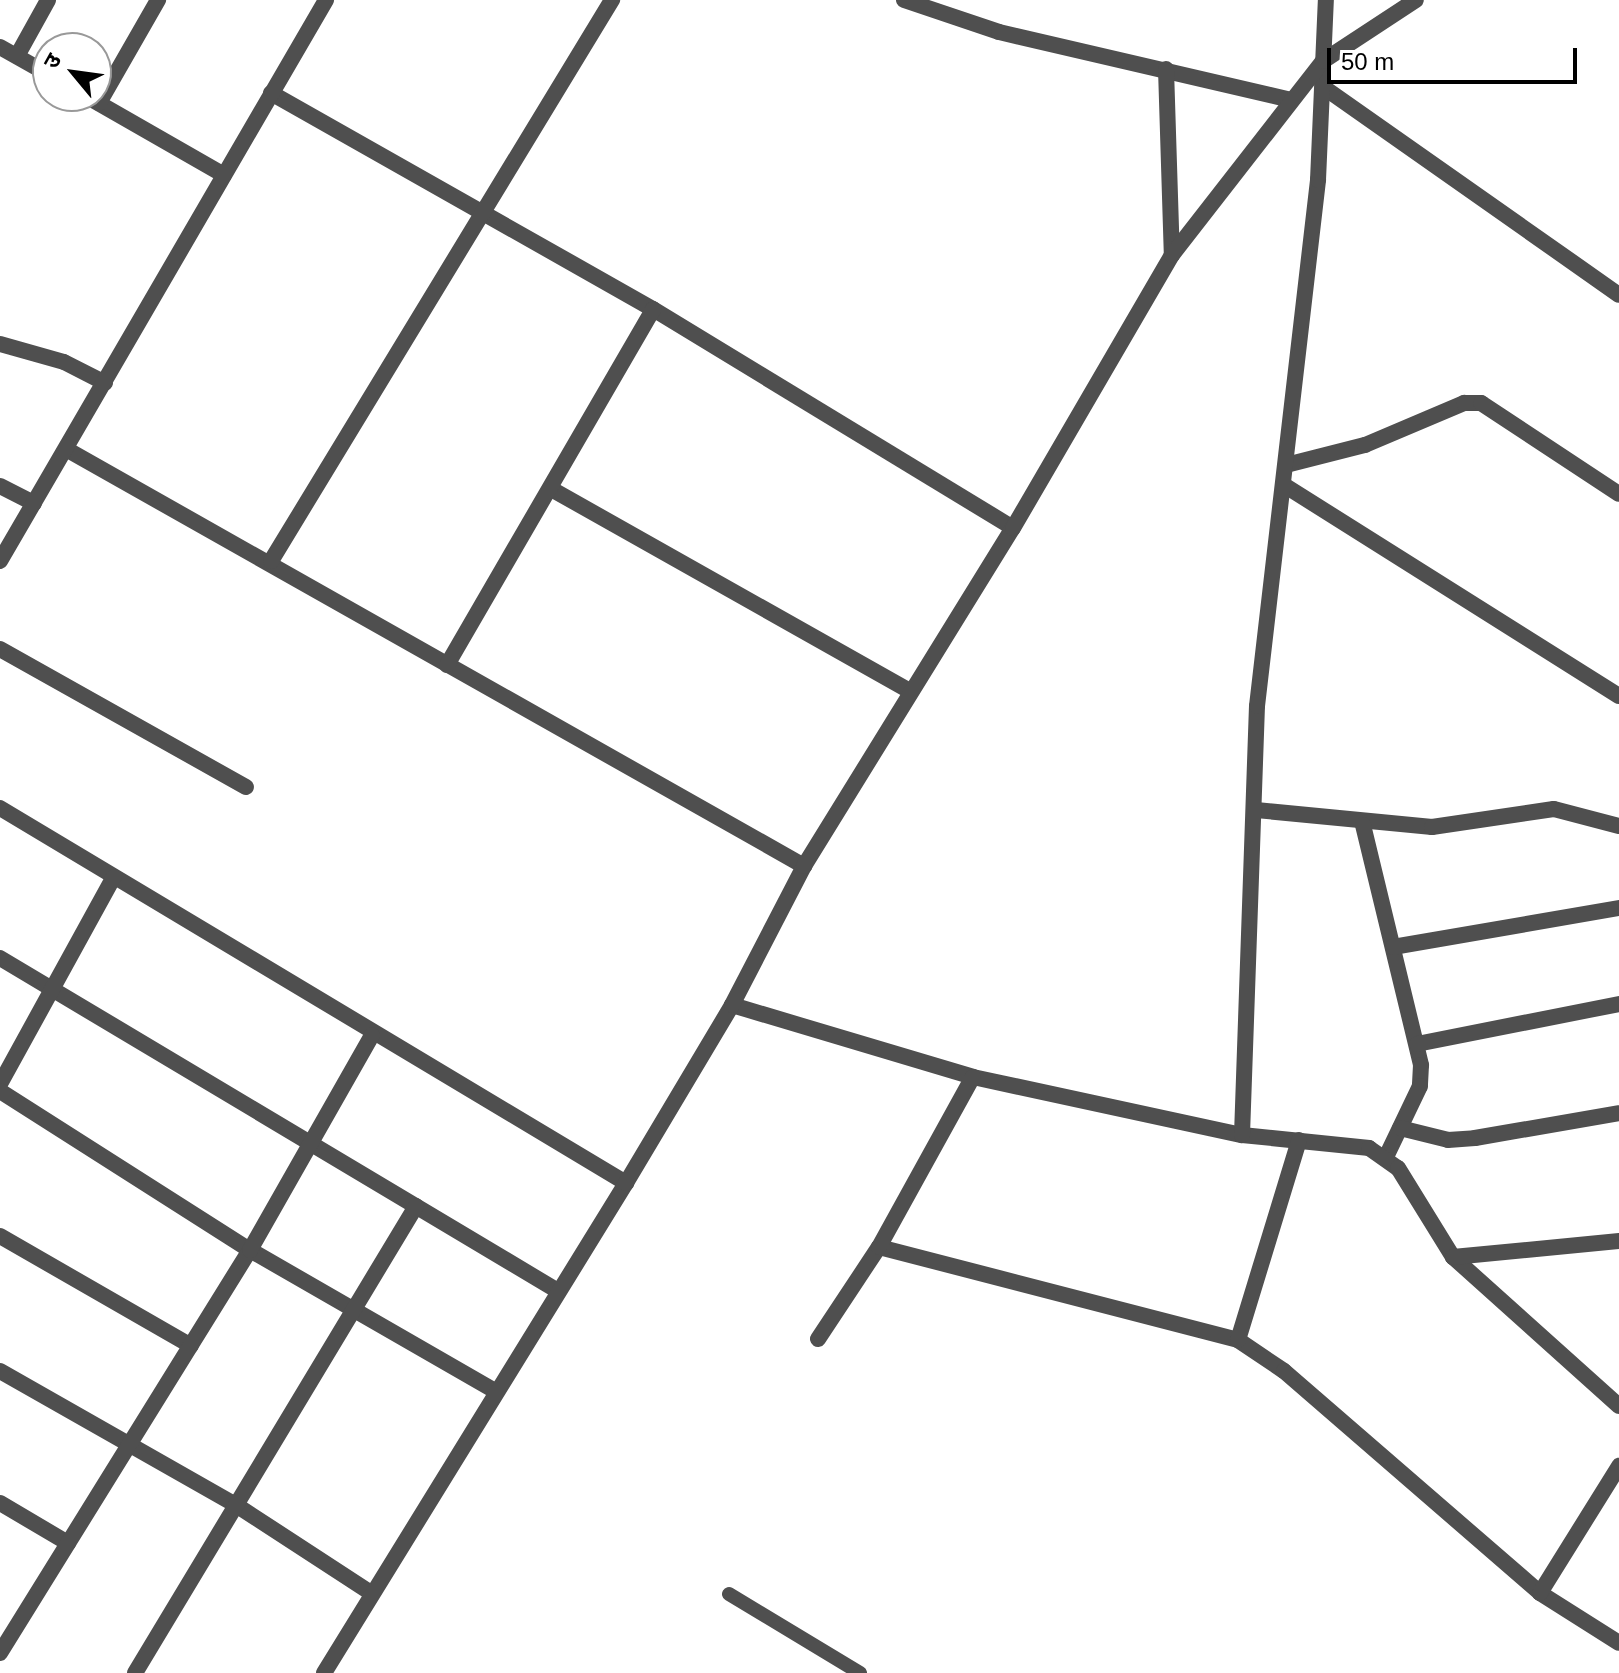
<!DOCTYPE html>
<html>
<head>
<meta charset="utf-8">
<style>
  body { margin:0 }
  #map { position:relative; width:1619px; height:1673px; overflow:hidden; background:#fff; font-family:Helvetica,"Noto Sans Devanagari",sans-serif }
  div>[style] { position:absolute }
  [style*='--x'] { left:calc(var(--x)*1px); top:calc(var(--y)*1px); width:calc(var(--w)*1px); rotate:calc(var(--a)*1deg) }
  .lane>* { height:14px; margin:-7px; padding:0 7px; transform-origin:7px; border-radius:7px; background:#4f4f4f }
  .street>* { height:16px; margin:-8px; padding:0 8px; transform-origin:8px; border-radius:8px; background:#4f4f4f }
  span { translate:-50% -50%; white-space:nowrap; text-align:center; line-height:1.15; -webkit-text-stroke:8px #fff; paint-order:stroke }
  .north { position:absolute; left:32px; top:32px; width:80px; height:80px; box-sizing:border-box; background:#fff; border:2px solid #999; border-radius:50%; rotate:299deg; font-size:22px; font-weight:700; line-height:32px; text-align:center; color:#000 }
  .north::after { content:''; display:block; margin:auto; width:28px; height:36px; background:#000; clip-path:polygon(50% 0,100% 100%,50% 72%,0 100%) }
  .scale { position:absolute; left:1327px; top:48px; width:250px; height:36px; box-sizing:border-box; border:4px solid #000; border-top:0; padding-left:10px; font-size:24px; line-height:28px; white-space:nowrap; color:#000; -webkit-text-stroke:6px #fff; paint-order:stroke }
</style>
</head>
<body>
<div id="map">
  <div class="lane">
    <i style="--x:729;--y:1594;--w:153;--a:31.1"></i>
  </div>
  <div class="street">
    <i style="--x:904;--y:0;--w:100;--a:18.6"></i>
    <i style="--x:999;--y:32;--w:296;--a:13.1"></i>
    <i style="--x:0;--y:47;--w:55;--a:29.4"></i>
    <i style="--x:17;--y:56;--w:64;--a:-61"></i>
    <i style="--x:1166;--y:69;--w:186;--a:88.2"></i>
    <i style="--x:1326;--y:89;--w:358;--a:35.1"></i>
    <i style="--x:271;--y:93;--w:439;--a:29.5"></i>
    <i style="--x:653;--y:309;--w:421;--a:31.3"></i>
    <i style="--x:86;--y:96;--w:159;--a:29.8"></i>
    <i style="--x:99;--y:103;--w:119;--a:-60.2"></i>
    <i style="--x:0;--y:344;--w:66;--a:15.7"></i>
    <i style="--x:64;--y:362;--w:46;--a:27.1"></i>
    <i style="--x:66;--y:449;--w:848;--a:29.47"></i>
    <i style="--x:1290;--y:464;--w:77;--a:-14.2"></i>
    <i style="--x:1365;--y:445;--w:108;--a:-23"></i>
    <i style="--x:1464;--y:403;--w:17;--a:0"></i>
    <i style="--x:1481;--y:403;--w:165;--a:33.4"></i>
    <i style="--x:0;--y:486;--w:38;--a:27"></i>
    <i style="--x:1287;--y:487;--w:392;--a:32.2"></i>
    <i style="--x:553;--y:490;--w:410;--a:29.4"></i>
    <i style="--x:0;--y:561;--w:649;--a:-59.84"></i>
    <i style="--x:271;--y:561;--w:657;--a:-58.71"></i>
    <i style="--x:0;--y:649;--w:282;--a:29.3"></i>
    <i style="--x:447;--y:665;--w:411;--a:-59.9"></i>
    <i style="--x:0;--y:808;--w:730;--a:30.92"></i>
    <i style="--x:1256;--y:810;--w:177;--a:5.5"></i>
    <i style="--x:1432;--y:827;--w:123;--a:-8.4"></i>
    <i style="--x:1554;--y:809;--w:67;--a:14.7"></i>
    <i style="--x:1363;--y:825;--w:247;--a:76.4"></i>
    <i style="--x:1421;--y:1065;--w:21;--a:93"></i>
    <i style="--x:1420;--y:1086;--w:79;--a:115.6"></i>
    <i style="--x:1393;--y:947;--w:229;--a:-9.8"></i>
    <i style="--x:0;--y:958;--w:650;--a:30.83"></i>
    <i style="--x:732;--y:1005;--w:252;--a:16.6"></i>
    <i style="--x:973;--y:1077;--w:275;--a:12.2"></i>
    <i style="--x:1242;--y:1135;--w:128;--a:5.8"></i>
    <i style="--x:1369;--y:1148;--w:35;--a:35"></i>
    <i style="--x:1398;--y:1168;--w:105;--a:58.3"></i>
    <i style="--x:1453;--y:1257;--w:223;--a:41.9"></i>
    <i style="--x:1417;--y:1044;--w:206;--a:-11.2"></i>
    <i style="--x:0;--y:1084;--w:236;--a:-61.2"></i>
    <i style="--x:0;--y:1091;--w:296;--a:32.5"></i>
    <i style="--x:250;--y:1250;--w:283;--a:29.9"></i>
    <i style="--x:1400;--y:1128;--w:49;--a:14"></i>
    <i style="--x:1448;--y:1140;--w:27;--a:-4"></i>
    <i style="--x:1475;--y:1138;--w:146;--a:-9.8"></i>
    <i style="--x:1242;--y:1135;--w:429;--a:-88"></i>
    <i style="--x:1257;--y:706;--w:530;--a:-83.38"></i>
    <i style="--x:1318;--y:180;--w:180;--a:-87.5"></i>
    <i style="--x:0;--y:1236;--w:220;--a:29.9"></i>
    <i style="--x:879;--y:1247;--w:371;--a:14.5"></i>
    <i style="--x:1238;--y:1340;--w:55;--a:34"></i>
    <i style="--x:1284;--y:1371;--w:339;--a:40.9"></i>
    <i style="--x:1540;--y:1593;--w:93;--a:32.3"></i>
    <i style="--x:1453;--y:1257;--w:167;--a:-5.5"></i>
    <i style="--x:818;--y:1339;--w:110;--a:-56.5"></i>
    <i style="--x:879;--y:1247;--w:194;--a:-61.1"></i>
    <i style="--x:1238;--y:1340;--w:209;--a:-73"></i>
    <i style="--x:0;--y:1371;--w:271;--a:29.6"></i>
    <i style="--x:236;--y:1505;--w:161;--a:33.1"></i>
    <i style="--x:0;--y:1503;--w:79;--a:30.5"></i>
    <i style="--x:1540;--y:1593;--w:150;--a:-58.1"></i>
    <i style="--x:0;--y:1653;--w:474;--a:-58.2"></i>
    <i style="--x:250;--y:1250;--w:247;--a:-60.4"></i>
    <i style="--x:135;--y:1673;--w:545;--a:-58.96"></i>
    <i style="--x:324;--y:1673;--w:576;--a:-58.35"></i>
    <i style="--x:626;--y:1183;--w:207;--a:-59.2"></i>
    <i style="--x:732;--y:1005;--w:157;--a:-62.6"></i>
    <i style="--x:804;--y:866;--w:397;--a:-58.3"></i>
    <i style="--x:1013;--y:528;--w:316;--a:-59.8"></i>
    <i style="--x:1172;--y:255;--w:246;--a:-52.1"></i>
    <i style="--x:1323;--y:61;--w:111;--a:-33.3"></i>
  </div>
  <div class="north">उ</div>
  <div class="scale">50 m</div>
</div>
</body>
</html>
